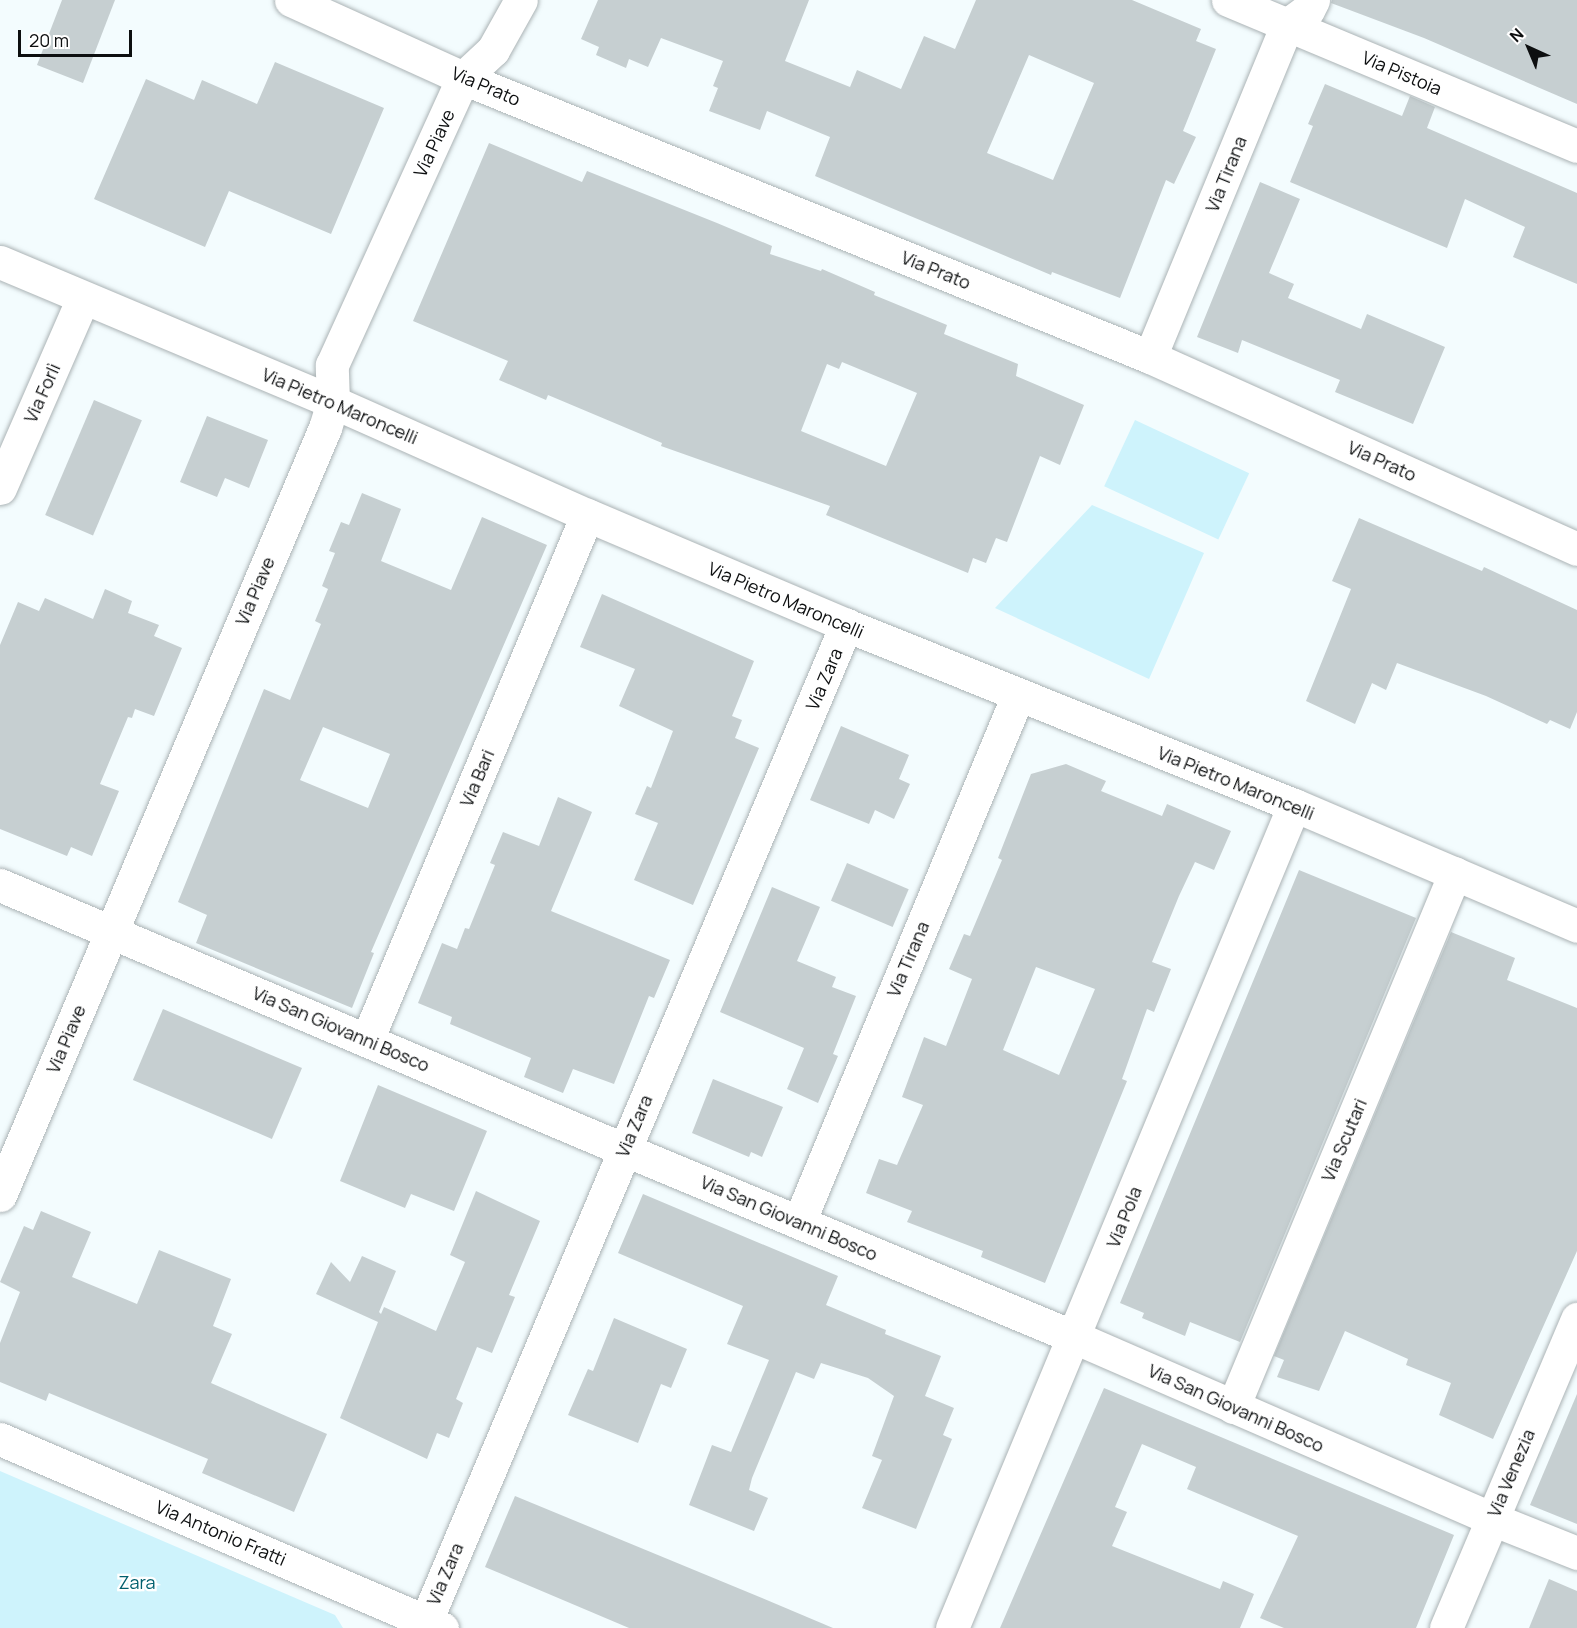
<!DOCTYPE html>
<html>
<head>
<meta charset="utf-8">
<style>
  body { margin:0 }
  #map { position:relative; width:1577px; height:1628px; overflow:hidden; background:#f3fcfe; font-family:Manrope,sans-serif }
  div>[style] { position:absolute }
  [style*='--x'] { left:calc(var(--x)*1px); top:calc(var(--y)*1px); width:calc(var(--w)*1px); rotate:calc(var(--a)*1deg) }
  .green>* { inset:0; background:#cef3fc; transform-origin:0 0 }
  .building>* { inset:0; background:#c6cfd1; transform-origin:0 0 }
  .roads { filter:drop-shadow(0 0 2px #abb3b5) drop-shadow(0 0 2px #abb3b5) }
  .street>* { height:33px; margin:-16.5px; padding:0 16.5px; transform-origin:16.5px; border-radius:16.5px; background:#fff }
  span { translate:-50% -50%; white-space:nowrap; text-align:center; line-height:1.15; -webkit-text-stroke:4.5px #fff; paint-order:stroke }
  .street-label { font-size:18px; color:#0d0f10 }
  .park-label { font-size:18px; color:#005f6e }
  .north { position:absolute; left:1499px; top:18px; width:60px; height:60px; -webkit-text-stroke:4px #fff; paint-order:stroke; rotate:316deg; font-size:16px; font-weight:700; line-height:24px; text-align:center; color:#0d0f10 }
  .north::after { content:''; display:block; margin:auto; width:21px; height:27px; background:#0d0f10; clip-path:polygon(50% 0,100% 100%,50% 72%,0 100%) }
  .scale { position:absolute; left:18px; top:30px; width:114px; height:27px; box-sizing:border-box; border:3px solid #0d0f10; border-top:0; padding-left:8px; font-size:18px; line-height:21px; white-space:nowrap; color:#0d0f10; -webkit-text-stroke:4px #fff; paint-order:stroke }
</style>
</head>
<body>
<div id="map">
  <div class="green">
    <i style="left:1135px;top:420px;width:126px;height:73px;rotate:25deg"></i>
    <i style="clip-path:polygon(1092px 505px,1204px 553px,1149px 679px,995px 608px)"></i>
    <i style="clip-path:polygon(0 1471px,335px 1615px,343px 1628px,0 1628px)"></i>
  </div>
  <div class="building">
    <i style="clip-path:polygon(62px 0,115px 0,83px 83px,37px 65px)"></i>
    <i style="clip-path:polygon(evenodd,598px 0,809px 0,785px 61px,850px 87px,857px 70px,901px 89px,924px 36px,955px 49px,976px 0,1132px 0,1201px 29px,1196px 41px,1216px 49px,1183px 131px,1196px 137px,1174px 184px,1166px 180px,1120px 298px,1052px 272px,1051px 275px,815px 176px,830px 137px,767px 111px,760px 130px,709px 111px,718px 88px,713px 86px,723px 61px,661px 38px,648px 67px,629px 59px,626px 68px,596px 55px,599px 47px,581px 39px,598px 0,1029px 55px,1094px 83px,1053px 180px,987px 153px,1029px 55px)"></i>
    <i style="clip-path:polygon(1332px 0,1577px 0,1577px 104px,1424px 38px,1331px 3px)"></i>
    <i style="clip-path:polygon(275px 62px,384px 108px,331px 234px,229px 191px,205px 247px,94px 199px,146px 79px,194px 100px,202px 80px,257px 104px)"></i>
    <i style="clip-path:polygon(1325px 84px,1402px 116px,1410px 96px,1435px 107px,1427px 128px,1577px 193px,1577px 284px,1513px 257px,1525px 227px,1465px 199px,1447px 248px,1290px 182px,1313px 126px,1308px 124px)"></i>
    <i style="clip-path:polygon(evenodd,489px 143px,582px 182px,587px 171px,717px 223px,772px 246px,770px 254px,821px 271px,822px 269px,875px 292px,874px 295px,947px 325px,944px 334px,1018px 364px,1016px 376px,1084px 405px,1060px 465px,1040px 456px,1007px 542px,996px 538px,986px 563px,973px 558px,968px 573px,826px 515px,830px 506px,661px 446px,662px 443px,548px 395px,546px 400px,499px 380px,508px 361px,413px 321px,489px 143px,842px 362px,917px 393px,886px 466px,801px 431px,827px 364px,839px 369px,842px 362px)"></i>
    <i style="clip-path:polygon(1260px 182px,1300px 199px,1269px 273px,1294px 284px,1288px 298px,1361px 329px,1367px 314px,1445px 347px,1413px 424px,1335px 392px,1340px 380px,1242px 340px,1238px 353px,1197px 337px)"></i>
    <i style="left:94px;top:400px;width:52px;height:125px;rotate:23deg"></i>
    <i style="clip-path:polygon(207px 416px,268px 440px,249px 488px,225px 478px,217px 497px,180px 482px)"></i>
    <i style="clip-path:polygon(evenodd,362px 493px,401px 509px,381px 561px,451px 590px,482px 517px,547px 545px,371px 952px,374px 953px,352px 1008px,196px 943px,207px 915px,178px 902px,264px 689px,290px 700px,321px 624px,315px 621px,328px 589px,322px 586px,335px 553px,329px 551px,341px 522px,349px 525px,362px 493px,323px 727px,390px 754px,368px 808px,300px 780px,323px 727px)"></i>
    <i style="clip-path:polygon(1359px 518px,1482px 571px,1484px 567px,1577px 610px,1577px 712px,1570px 729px,1550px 720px,1547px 724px,1486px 696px,1397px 663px,1386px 690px,1372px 683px,1355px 724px,1306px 701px,1351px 589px,1332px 581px)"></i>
    <i style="clip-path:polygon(105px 589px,132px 601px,128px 613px,159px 625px,154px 636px,182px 648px,154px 716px,135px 709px,132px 718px,128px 717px,100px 784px,119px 791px,92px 856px,71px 847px,67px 856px,0 829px,0 645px,18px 602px,39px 611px,45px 598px,93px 619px)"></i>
    <i style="clip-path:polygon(602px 594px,754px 661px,732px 716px,742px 720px,735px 738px,759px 748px,693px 905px,634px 880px,658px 823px,635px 814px,647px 786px,651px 788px,673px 731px,619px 706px,635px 669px,580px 647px)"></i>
    <i style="clip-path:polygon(841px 726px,909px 755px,899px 779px,910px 784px,894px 819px,875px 810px,869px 824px,810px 800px)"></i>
    <i style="clip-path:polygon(evenodd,1066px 764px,1106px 781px,1101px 791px,1162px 816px,1167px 804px,1231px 831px,1214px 870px,1195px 862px,1179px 896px,1152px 962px,1171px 969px,1154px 1012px,1147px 1009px,1122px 1079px,1127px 1081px,1045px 1283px,981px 1257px,983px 1251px,907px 1222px,912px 1211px,866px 1193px,879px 1159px,897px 1165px,923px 1105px,902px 1097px,924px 1037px,946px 1046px,972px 979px,949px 969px,964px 934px,970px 936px,1002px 860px,998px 858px,1031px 774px,1066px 764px,1036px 967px,1095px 989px,1059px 1075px,1003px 1050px,1036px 967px)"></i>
    <i style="clip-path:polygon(558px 797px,592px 812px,551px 911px,670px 960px,654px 998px,649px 996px,614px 1084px,573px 1069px,563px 1093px,524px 1077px,531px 1058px,450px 1024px,452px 1017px,418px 1003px,442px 943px,457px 949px,465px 928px,469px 929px,495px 865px,490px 863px,503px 832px,539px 846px)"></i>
    <i style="left:847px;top:863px;width:67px;height:41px;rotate:23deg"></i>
    <i style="clip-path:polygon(1299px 870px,1416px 918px,1240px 1342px,1190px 1322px,1185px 1336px,1142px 1318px,1144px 1313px,1120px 1303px)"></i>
    <i style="clip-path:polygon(772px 887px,820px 907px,797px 961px,836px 977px,832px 987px,856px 996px,833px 1054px,838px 1056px,818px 1103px,787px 1089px,804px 1048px,720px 1012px)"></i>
    <i style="clip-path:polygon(1451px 932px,1515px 958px,1507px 980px,1577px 1008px,1577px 1251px,1493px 1439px,1439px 1415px,1451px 1383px,1406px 1365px,1408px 1359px,1345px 1331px,1319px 1391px,1277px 1377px,1284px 1360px,1274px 1356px)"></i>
    <i style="left:163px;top:1009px;width:151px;height:77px;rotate:23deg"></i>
    <i style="clip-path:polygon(713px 1079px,783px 1107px,762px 1157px,751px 1152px,749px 1157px,692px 1133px)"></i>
    <i style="clip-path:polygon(378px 1085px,487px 1131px,454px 1211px,411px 1194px,405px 1208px,340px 1181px)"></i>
    <i style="clip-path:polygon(476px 1191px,540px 1221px,509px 1295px,515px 1297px,492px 1353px,477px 1347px,456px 1399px,463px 1403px,449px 1438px,437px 1433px,427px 1459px,340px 1418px,378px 1322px,316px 1294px,331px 1262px,350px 1282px,362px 1256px,396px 1271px,379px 1312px,381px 1314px,384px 1307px,436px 1331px,465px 1262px,450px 1255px)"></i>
    <i style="clip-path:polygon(643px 1194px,838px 1276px,826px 1305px,886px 1330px,885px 1334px,941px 1356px,925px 1396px,954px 1408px,943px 1435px,952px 1439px,916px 1529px,862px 1508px,882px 1460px,872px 1456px,894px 1396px,868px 1378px,821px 1363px,814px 1379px,796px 1372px,752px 1478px,749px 1490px,768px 1498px,754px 1531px,689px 1505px,712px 1445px,731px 1452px,769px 1360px,727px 1344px,743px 1306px,618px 1253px)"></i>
    <i style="clip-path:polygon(41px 1211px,91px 1232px,72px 1277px,137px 1304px,159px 1250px,231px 1279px,213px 1326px,232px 1334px,211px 1383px,327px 1434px,294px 1512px,202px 1473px,208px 1459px,49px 1393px,46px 1401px,0 1382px,0 1343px,20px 1292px,0 1282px,24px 1226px,33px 1230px)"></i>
    <i style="clip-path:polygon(614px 1318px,687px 1349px,671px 1388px,661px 1384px,638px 1443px,568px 1415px,588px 1369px,593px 1371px)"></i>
    <i style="clip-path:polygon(1104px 1388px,1454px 1535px,1416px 1628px,1284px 1628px,1260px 1618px,1298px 1536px,1187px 1489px,1196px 1467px,1142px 1444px,1115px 1507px,1127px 1512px,1112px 1546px,1220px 1589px,1223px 1581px,1254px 1594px,1240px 1628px,1000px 1628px)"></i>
    <i style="clip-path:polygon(1577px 1394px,1577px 1524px,1530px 1505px)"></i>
    <i style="clip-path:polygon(515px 1496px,762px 1598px,833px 1628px,629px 1628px,485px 1567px)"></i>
    <i style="clip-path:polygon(1549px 1579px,1577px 1591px,1577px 1628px,1529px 1628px)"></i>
  </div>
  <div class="roads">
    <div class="street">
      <i style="--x:291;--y:0;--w:189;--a:24.4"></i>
      <i style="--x:463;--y:78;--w:741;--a:22.1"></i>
      <i style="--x:1150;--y:357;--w:468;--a:24.2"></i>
      <i style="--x:1228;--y:0;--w:378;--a:22.7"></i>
      <i style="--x:0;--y:262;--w:361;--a:22.8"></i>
      <i style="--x:333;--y:402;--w:278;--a:24"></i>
      <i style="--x:587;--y:515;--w:281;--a:23"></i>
      <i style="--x:846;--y:625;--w:483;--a:21.9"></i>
      <i style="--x:1294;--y:805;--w:308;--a:23.1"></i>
      <i style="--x:1150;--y:357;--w:359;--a:-67.6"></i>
      <i style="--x:1287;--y:25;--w:26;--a:-36"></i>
      <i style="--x:1308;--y:10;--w:11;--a:-63"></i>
      <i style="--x:0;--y:488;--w:207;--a:-66.4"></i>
      <i style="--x:0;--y:885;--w:651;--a:22.98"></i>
      <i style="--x:599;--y:1139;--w:515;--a:22.63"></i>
      <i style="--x:1074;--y:1337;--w:456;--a:23.5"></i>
      <i style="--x:1492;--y:1519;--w:92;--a:21.8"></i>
      <i style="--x:367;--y:1040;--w:569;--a:-67.26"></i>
      <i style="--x:0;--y:1195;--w:833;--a:-67.04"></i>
      <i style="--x:325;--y:428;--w:27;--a:-73"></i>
      <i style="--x:333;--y:402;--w:37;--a:-92"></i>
      <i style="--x:332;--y:365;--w:315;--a:-65.5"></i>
      <i style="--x:463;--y:78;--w:41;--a:-43"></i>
      <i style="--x:493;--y:50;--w:57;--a:-60.8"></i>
      <i style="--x:799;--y:1222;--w:571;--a:-67.43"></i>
      <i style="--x:1233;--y:1407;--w:578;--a:-67.43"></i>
      <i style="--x:0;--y:1439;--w:481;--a:23.2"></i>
      <i style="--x:423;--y:1628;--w:1089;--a:-67.13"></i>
      <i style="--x:952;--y:1628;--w:891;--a:-67.43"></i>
      <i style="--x:1446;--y:1628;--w:336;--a:-67"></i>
    </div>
  </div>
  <div class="street-label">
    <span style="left:1402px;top:73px;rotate:23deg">Via Pistoia</span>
    <span style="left:486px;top:86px;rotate:23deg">Via Prato</span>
    <span style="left:434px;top:143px;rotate:-65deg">Via Piave</span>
    <span style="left:1226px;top:174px;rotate:-68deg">Via Tirana</span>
    <span style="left:936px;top:270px;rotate:22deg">Via Prato</span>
    <span style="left:42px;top:393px;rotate:-66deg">Via Forlì</span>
    <span style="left:340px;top:406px;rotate:23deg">Via Pietro Maroncelli</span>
    <span style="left:1382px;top:461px;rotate:24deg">Via Prato</span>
    <span style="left:255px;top:591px;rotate:-67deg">Via Piave</span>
    <span style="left:786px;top:600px;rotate:23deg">Via Pietro Maroncelli</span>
    <span style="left:824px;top:679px;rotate:-67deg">Via Zara</span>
    <span style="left:477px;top:778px;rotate:-67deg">Via Bari</span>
    <span style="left:1236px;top:783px;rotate:22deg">Via Pietro Maroncelli</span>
    <span style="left:908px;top:959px;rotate:-67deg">Via Tirana</span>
    <span style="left:341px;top:1029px;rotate:23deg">Via San Giovanni Bosco</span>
    <span style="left:66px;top:1039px;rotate:-67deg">Via Piave</span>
    <span style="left:634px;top:1126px;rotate:-67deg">Via Zara</span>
    <span style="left:1344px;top:1140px;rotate:-67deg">Via Scutari</span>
    <span style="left:1124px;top:1217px;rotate:-68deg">Via Pola</span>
    <span style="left:789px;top:1218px;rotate:23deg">Via San Giovanni Bosco</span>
    <span style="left:1236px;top:1408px;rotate:24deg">Via San Giovanni Bosco</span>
    <span style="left:1511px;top:1473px;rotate:-67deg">Via Venezia</span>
    <span style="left:221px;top:1533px;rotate:23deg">Via Antonio Fratti</span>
    <span style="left:445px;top:1574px;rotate:-67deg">Via Zara</span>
  </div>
  <div class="park-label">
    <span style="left:137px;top:1582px">Zara</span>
  </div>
  <div class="north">N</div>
  <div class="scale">20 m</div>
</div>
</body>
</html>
